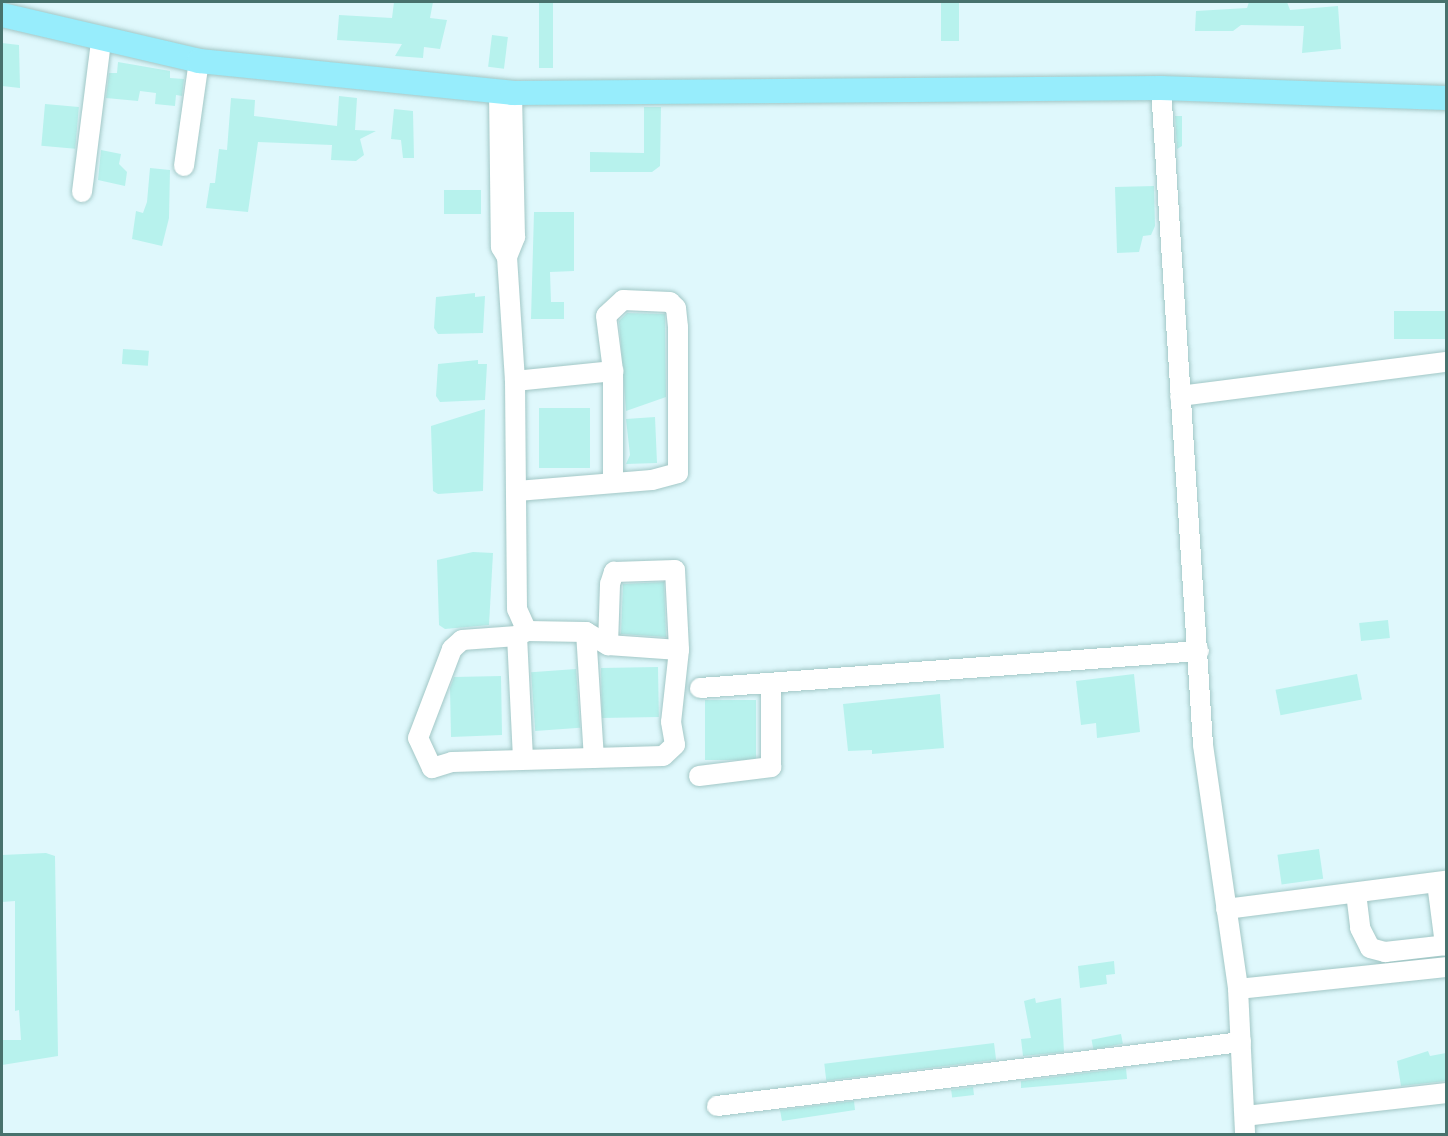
<!DOCTYPE html>
<html>
<head>
<meta charset="utf-8">
<style>
  body { margin:0 }
  #map { position:relative; width:1448px; height:1136px; overflow:hidden; background:#dff8fc; font-family:Commissioner,sans-serif }
  div>[style] { position:absolute }
  [style*='--x'] { left:calc(var(--x)*1px); top:calc(var(--y)*1px); width:calc(var(--w)*1px); rotate:calc(var(--a)*1deg) }
  .building>* { inset:0; background:#b7f2ed; transform-origin:0 0 }
  .roads { filter:drop-shadow(0 0 2px #a2c7c6) drop-shadow(0 0 2px #a2c7c6) }
  .minor>* { height:20px; margin:-10px; padding:0 10px; transform-origin:10px; border-radius:10px; background:#fff }
  .major>* { height:24px; margin:-12px; padding:0 12px; transform-origin:12px; border-radius:12px; background:#97edfc }
  span { translate:-50% -50%; white-space:nowrap; text-align:center; line-height:1.15; -webkit-text-stroke:4.5px #e6fcff; paint-order:stroke }
  .frame { position:absolute; inset:0; border:3px solid #47726d; pointer-events:none }
</style>
</head>
<body>
<div id="map">
  <div class="building">
    <i style="clip-path:polygon(394px 2px,433px 2px,430px 18px,447px 20px,440px 49px,424px 47px,423px 58px,395px 56px,402px 44px,337px 40px,339px 15px,392px 18px)"></i>
    <i style="left:539px;top:2px;width:14px;height:66px"></i>
    <i style="left:941px;top:2px;width:18px;height:39px"></i>
    <i style="clip-path:polygon(1249px 2px,1287px 2px,1290px 10px,1338px 6px,1341px 49px,1302px 53px,1304px 26px,1241px 25px,1233px 31px,1195px 31px,1196px 11px,1247px 8px)"></i>
    <i style="left:492px;top:35px;width:16px;height:32px;rotate:7deg"></i>
    <i style="clip-path:polygon(2px 43px,19px 45px,20px 88px,2px 86px)"></i>
    <i style="clip-path:polygon(118px 62px,170px 71px,170px 78px,184px 79px,182px 96px,176px 95px,175px 106px,155px 104px,156px 93px,140px 91px,138px 101px,106px 98px,109px 73px,117px 73px)"></i>
    <i style="clip-path:polygon(339px 96px,357px 98px,355px 130px,376px 131px,360px 139px,364px 155px,356px 161px,331px 160px,332px 145px,258px 142px,248px 212px,206px 208px,210px 183px,215px 183px,219px 149px,227px 150px,231px 98px,255px 100px,254px 116px,337px 126px)"></i>
    <i style="left:45px;top:104px;width:34px;height:42px;rotate:5deg"></i>
    <i style="clip-path:polygon(644px 107px,661px 107px,660px 166px,652px 172px,590px 172px,590px 152px,644px 153px)"></i>
    <i style="clip-path:polygon(394px 109px,413px 111px,414px 158px,403px 158px,401px 140px,391px 139px)"></i>
    <i style="clip-path:polygon(1175px 116px,1182px 116px,1182px 146px,1177px 149px)"></i>
    <i style="clip-path:polygon(101px 150px,121px 154px,119px 164px,127px 172px,125px 186px,98px 180px)"></i>
    <i style="clip-path:polygon(150px 168px,170px 170px,169px 218px,162px 246px,132px 239px,136px 211px,143px 213px,147px 202px)"></i>
    <i style="clip-path:polygon(1154px 186px,1155px 226px,1151px 235px,1143px 236px,1139px 252px,1117px 253px,1115px 187px)"></i>
    <i style="left:481px;top:190px;width:24px;height:37px;rotate:90deg"></i>
    <i style="clip-path:polygon(534px 212px,574px 212px,574px 271px,550px 272px,551px 302px,564px 302px,564px 319px,531px 319px)"></i>
    <i style="clip-path:polygon(475px 293px,475px 297px,485px 296px,483px 333px,438px 334px,434px 328px,436px 297px)"></i>
    <i style="left:1446px;top:311px;width:28px;height:52px;rotate:90deg"></i>
    <i style="clip-path:polygon(627px 313px,665px 314px,666px 397px,626px 411px,619px 321px)"></i>
    <i style="left:123px;top:349px;width:26px;height:15px;rotate:4deg"></i>
    <i style="clip-path:polygon(478px 360px,478px 364px,487px 364px,485px 400px,440px 402px,436px 396px,438px 364px)"></i>
    <i style="left:539px;top:408px;width:51px;height:60px"></i>
    <i style="clip-path:polygon(485px 409px,483px 491px,438px 494px,433px 491px,431px 426px)"></i>
    <i style="clip-path:polygon(655px 417px,657px 463px,626px 464px,630px 455px,626px 419px)"></i>
    <i style="clip-path:polygon(473px 552px,493px 553px,489px 625px,445px 629px,439px 625px,437px 560px)"></i>
    <i style="clip-path:polygon(664px 582px,666px 637px,621px 634px,623px 584px)"></i>
    <i style="left:1388px;top:620px;width:18px;height:29px;rotate:84deg"></i>
    <i style="left:658px;top:667px;width:50px;height:57px;rotate:89deg"></i>
    <i style="left:576px;top:669px;width:59px;height:45px;rotate:86deg"></i>
    <i style="clip-path:polygon(1134px 674px,1140px 732px,1097px 738px,1096px 723px,1081px 725px,1076px 681px)"></i>
    <i style="left:1357px;top:674px;width:26px;height:83px;rotate:79deg"></i>
    <i style="clip-path:polygon(501px 676px,502px 735px,451px 737px,450px 688px,454px 677px)"></i>
    <i style="clip-path:polygon(940px 694px,944px 748px,872px 754px,872px 750px,848px 751px,843px 704px)"></i>
    <i style="left:705px;top:700px;width:51px;height:60px"></i>
    <i style="left:1319px;top:849px;width:30px;height:42px;rotate:82deg"></i>
    <i style="clip-path:polygon(46px 853px,55px 856px,58px 1056px,2px 1065px,3px 1040px,21px 1040px,19px 1010px,15px 1011px,15px 901px,2px 902px,2px 855px)"></i>
    <i style="clip-path:polygon(1114px 961px,1115px 974px,1106px 975px,1107px 984px,1080px 988px,1078px 966px)"></i>
    <i style="clip-path:polygon(1035px 998px,1036px 1003px,1061px 998px,1064px 1052px,1023px 1056px,1021px 1039px,1031px 1038px,1024px 1001px)"></i>
    <i style="left:1121px;top:1034px;width:10px;height:30px;rotate:79deg"></i>
    <i style="left:994px;top:1043px;width:17px;height:171px;rotate:83deg"></i>
    <i style="clip-path:polygon(1428px 1051px,1430px 1056px,1446px 1053px,1446px 1081px,1401px 1086px,1397px 1061px)"></i>
    <i style="clip-path:polygon(1126px 1068px,1127px 1079px,1021px 1088px,1021px 1081px)"></i>
    <i style="left:973px;top:1087px;width:8px;height:22px;rotate:83deg"></i>
    <i style="clip-path:polygon(854px 1101px,855px 1110px,782px 1121px,780px 1110px)"></i>
  </div>
  <div class="roads">
    <div class="minor">
      <i style="--x:1161;--y:88;--w:658;--a:86.34"></i>
      <i style="--x:1203;--y:745;--w:246;--a:81.8"></i>
      <i style="--x:1238;--y:989;--w:145;--a:87.2"></i>
      <i style="--x:499;--y:92;--w:155;--a:89.3"></i>
      <i style="--x:501;--y:247;--w:12;--a:59"></i>
      <i style="--x:507;--y:257;--w:22;--a:-68"></i>
      <i style="--x:515;--y:237;--w:144;--a:-91.2"></i>
      <i style="--x:184;--y:166;--w:106;--a:-81.9"></i>
      <i style="--x:82;--y:192;--w:152;--a:-82.8"></i>
      <i style="--x:507;--y:257;--w:124;--a:86.3"></i>
      <i style="--x:515;--y:381;--w:228;--a:89.5"></i>
      <i style="--x:517;--y:609;--w:24;--a:66"></i>
      <i style="--x:515;--y:381;--w:99;--a:-5.8"></i>
      <i style="--x:1180;--y:396;--w:268;--a:-7.3"></i>
      <i style="--x:517;--y:491;--w:135;--a:-4.7"></i>
      <i style="--x:652;--y:480;--w:27;--a:-15"></i>
      <i style="--x:678;--y:473;--w:146;--a:-90"></i>
      <i style="--x:678;--y:327;--w:19;--a:-96"></i>
      <i style="--x:676;--y:308;--w:8;--a:-135"></i>
      <i style="--x:670;--y:302;--w:47;--a:-177.6"></i>
      <i style="--x:623;--y:300;--w:23;--a:137"></i>
      <i style="--x:606;--y:316;--w:55;--a:82.7"></i>
      <i style="--x:613;--y:371;--w:111;--a:90"></i>
      <i style="--x:586;--y:632;--w:126;--a:86.4"></i>
      <i style="--x:517;--y:636;--w:123;--a:87.2"></i>
      <i style="--x:608;--y:645;--w:61;--a:-88.1"></i>
      <i style="--x:610;--y:584;--w:13;--a:-72"></i>
      <i style="--x:614;--y:572;--w:61;--a:-1.9"></i>
      <i style="--x:675;--y:570;--w:80;--a:87.1"></i>
      <i style="--x:679;--y:650;--w:72;--a:96.3"></i>
      <i style="--x:671;--y:722;--w:23;--a:80"></i>
      <i style="--x:675;--y:745;--w:16;--a:137"></i>
      <i style="--x:663;--y:756;--w:211;--a:178.4"></i>
      <i style="--x:452;--y:762;--w:21;--a:163"></i>
      <i style="--x:432;--y:768;--w:33;--a:-115"></i>
      <i style="--x:418;--y:738;--w:95;--a:-69.1"></i>
      <i style="--x:452;--y:649;--w:13;--a:-42"></i>
      <i style="--x:462;--y:640;--w:55;--a:-4.2"></i>
      <i style="--x:517;--y:636;--w:11;--a:-27"></i>
      <i style="--x:527;--y:631;--w:59;--a:1"></i>
      <i style="--x:586;--y:632;--w:26;--a:31"></i>
      <i style="--x:608;--y:645;--w:71;--a:4"></i>
      <i style="--x:700;--y:688;--w:500;--a:-4.24"></i>
      <i style="--x:699;--y:776;--w:73;--a:-7.1"></i>
      <i style="--x:771;--y:767;--w:84;--a:-90"></i>
      <i style="--x:1437;--y:883;--w:63;--a:82.6"></i>
      <i style="--x:1356;--y:893;--w:35;--a:83"></i>
      <i style="--x:1360;--y:928;--w:22;--a:63"></i>
      <i style="--x:1370;--y:948;--w:16;--a:15"></i>
      <i style="--x:1385;--y:952;--w:61;--a:-6.5"></i>
      <i style="--x:1226;--y:909;--w:222;--a:-7.3"></i>
      <i style="--x:1238;--y:989;--w:209;--a:-6"></i>
      <i style="--x:717;--y:1106;--w:528;--a:-6.96"></i>
      <i style="--x:1245;--y:1116;--w:202;--a:-6.5"></i>
    </div>
    <div class="major">
      <i style="--x:2;--y:15;--w:202;--a:13.1"></i>
      <i style="--x:199;--y:61;--w:315;--a:5.8"></i>
      <i style="--x:512;--y:93;--w:649;--a:-0.44"></i>
      <i style="--x:1161;--y:88;--w:285;--a:2"></i>
    </div>
  </div>
  <div class="frame"></div>
</div>
</body>
</html>
